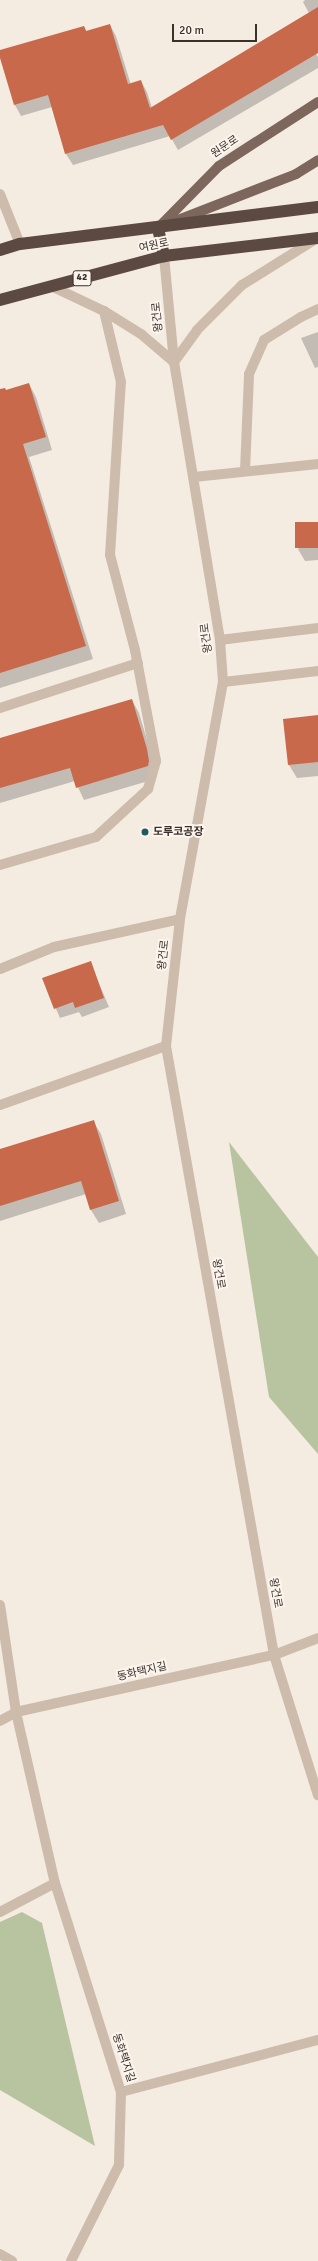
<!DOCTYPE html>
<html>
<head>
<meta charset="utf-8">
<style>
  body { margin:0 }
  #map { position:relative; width:318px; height:2261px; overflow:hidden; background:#f4ebe1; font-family:Signika,"Noto Sans KR",sans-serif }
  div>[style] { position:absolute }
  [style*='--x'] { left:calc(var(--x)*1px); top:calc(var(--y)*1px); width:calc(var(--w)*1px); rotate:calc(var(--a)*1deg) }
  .green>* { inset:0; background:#b8c4a0 }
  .shadow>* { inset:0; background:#0003 }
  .building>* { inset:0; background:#c8694b; transform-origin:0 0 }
  .minor>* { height:10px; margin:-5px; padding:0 5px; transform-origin:5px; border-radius:5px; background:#cdbbac }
  .major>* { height:10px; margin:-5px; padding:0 5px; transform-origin:5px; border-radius:5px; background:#7d675c }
  .highway>* { height:12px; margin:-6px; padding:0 6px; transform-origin:6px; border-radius:6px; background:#5c4a42 }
  .dots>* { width:11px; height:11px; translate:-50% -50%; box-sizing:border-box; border:2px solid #fbf5ee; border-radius:50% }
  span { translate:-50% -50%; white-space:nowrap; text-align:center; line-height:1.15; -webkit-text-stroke:4px #fbf5ee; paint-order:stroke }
  .shield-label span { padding:1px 3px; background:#fbf5ee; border:1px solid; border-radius:3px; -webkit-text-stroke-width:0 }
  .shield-label { font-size:10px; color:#3b302b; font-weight:700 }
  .street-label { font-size:11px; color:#3b302b }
  .poi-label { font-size:11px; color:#3b302b; font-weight:700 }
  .left { translate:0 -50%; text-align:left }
  .scale { position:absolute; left:172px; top:24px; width:85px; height:18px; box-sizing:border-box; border:2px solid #3b302b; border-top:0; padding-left:5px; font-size:12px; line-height:14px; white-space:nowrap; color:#3b302b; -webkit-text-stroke:3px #fbf5ee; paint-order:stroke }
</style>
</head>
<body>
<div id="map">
  <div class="green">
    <i style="clip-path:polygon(229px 1142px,318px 1257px,318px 1454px,269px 1397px)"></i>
    <i style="clip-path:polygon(22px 1912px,42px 1923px,95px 2146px,0 2090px,0 1922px)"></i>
  </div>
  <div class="shadow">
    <i style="clip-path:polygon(305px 0,318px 0,318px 47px,314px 50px,318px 57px,318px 68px,178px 150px,170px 136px,73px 165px,66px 154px,52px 107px,21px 116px,15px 105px,0 54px,0 51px,84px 27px,87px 32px,110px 25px,116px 36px,131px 85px,141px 81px,147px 92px,152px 108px,309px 13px,303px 2px)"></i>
    <i style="clip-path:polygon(318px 332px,318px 367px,315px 368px,301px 338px)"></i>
    <i style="clip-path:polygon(29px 384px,36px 397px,52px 450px,29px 457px,93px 659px,0 688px,0 392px)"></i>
    <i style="clip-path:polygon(318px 523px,318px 560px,305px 561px,298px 549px)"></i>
    <i style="clip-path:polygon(132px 700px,139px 713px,154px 763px,155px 779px,84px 800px,75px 781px,0 803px,0 739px)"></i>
    <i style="clip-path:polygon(318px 716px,318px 776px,297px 778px,289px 765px)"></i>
    <i style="clip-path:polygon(90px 962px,109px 1007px,82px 1017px,79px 1012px,60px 1018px,43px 979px)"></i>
    <i style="clip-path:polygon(93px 1121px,101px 1134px,126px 1214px,99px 1223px,91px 1210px,86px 1194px,0 1221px,0 1150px)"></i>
  </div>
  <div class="building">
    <i style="clip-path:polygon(318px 7px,318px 53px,171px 140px,163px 125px,65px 154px,48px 95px,14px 105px,0 58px,0 50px,84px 26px,86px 31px,110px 24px,128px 84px,141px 80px,150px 108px)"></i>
    <i style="clip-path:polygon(29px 383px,46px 437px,23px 444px,86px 646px,0 673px,0 389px,5px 388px,6px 390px)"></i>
    <i style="left:318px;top:522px;width:26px;height:23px;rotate:90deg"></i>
    <i style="clip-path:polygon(132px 699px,147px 749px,149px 761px,148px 766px,76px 788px,70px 768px,0 788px,0 738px)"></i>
    <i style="clip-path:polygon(318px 715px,318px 762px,288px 765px,283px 719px)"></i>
    <i style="clip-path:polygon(91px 961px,104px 998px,75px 1008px,73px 1002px,54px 1009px,42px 978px)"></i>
    <i style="clip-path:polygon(94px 1120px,119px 1201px,90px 1210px,81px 1181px,0 1206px,0 1149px)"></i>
  </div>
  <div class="minor">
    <i style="--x:0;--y:194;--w:54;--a:68.2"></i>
    <i style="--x:164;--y:256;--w:106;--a:84.6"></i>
    <i style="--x:174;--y:362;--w:282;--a:80.6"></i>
    <i style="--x:220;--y:640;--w:42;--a:85.9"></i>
    <i style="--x:223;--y:682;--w:241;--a:100.3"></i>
    <i style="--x:180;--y:919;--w:128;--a:96.3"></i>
    <i style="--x:166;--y:1046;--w:619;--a:79.94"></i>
    <i style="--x:274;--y:1655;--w:147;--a:72.6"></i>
    <i style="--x:51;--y:286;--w:59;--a:25.3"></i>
    <i style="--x:104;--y:311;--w:44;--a:31.9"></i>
    <i style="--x:141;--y:334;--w:43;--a:40.3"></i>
    <i style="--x:174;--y:362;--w:39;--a:-54"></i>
    <i style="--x:197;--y:330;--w:64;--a:-45"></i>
    <i style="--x:242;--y:285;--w:87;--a:-31.9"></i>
    <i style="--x:245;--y:471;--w:97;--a:-87.6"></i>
    <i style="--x:249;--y:374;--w:37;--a:-66"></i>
    <i style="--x:264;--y:340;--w:44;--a:-31.9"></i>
    <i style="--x:301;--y:317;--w:19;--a:-25"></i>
    <i style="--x:194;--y:477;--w:125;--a:-6"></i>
    <i style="--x:220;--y:640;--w:99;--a:-7"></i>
    <i style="--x:223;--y:682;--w:96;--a:-6.6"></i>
    <i style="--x:0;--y:708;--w:145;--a:-18.1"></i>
    <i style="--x:0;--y:865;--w:100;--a:-16.3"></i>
    <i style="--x:96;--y:837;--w:71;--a:-42.7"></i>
    <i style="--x:148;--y:789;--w:29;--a:-74"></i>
    <i style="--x:156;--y:761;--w:113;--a:-100.7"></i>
    <i style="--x:135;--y:650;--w:98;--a:-104.7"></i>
    <i style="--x:110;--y:555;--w:173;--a:-86.4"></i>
    <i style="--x:121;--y:382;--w:73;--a:-103.5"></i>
    <i style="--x:0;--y:969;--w:58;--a:-22.2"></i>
    <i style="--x:54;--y:947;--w:129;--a:-12.5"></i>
    <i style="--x:0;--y:1105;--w:176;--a:-19.6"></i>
    <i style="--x:0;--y:1605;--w:108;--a:81.5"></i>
    <i style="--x:16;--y:1712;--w:175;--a:77.2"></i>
    <i style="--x:55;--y:1883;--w:219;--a:72.5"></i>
    <i style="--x:121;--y:2092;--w:73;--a:91.6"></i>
    <i style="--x:119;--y:2165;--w:107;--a:116.6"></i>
    <i style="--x:0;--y:1721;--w:18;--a:-29"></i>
    <i style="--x:16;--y:1712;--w:264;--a:-12.5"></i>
    <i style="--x:274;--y:1655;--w:47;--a:-21.1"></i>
    <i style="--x:0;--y:1912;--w:62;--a:-27.8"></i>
    <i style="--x:121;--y:2092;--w:204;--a:-14.8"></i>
    <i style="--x:0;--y:2254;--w:14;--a:30"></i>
  </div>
  <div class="major">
    <i style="--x:173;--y:222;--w:132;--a:-21.3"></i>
    <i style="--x:296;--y:174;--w:26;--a:-32"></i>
    <i style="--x:158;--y:228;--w:87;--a:-45.5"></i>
    <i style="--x:219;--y:166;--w:118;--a:-32.9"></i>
  </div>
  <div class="highway">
    <i style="--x:158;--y:228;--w:29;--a:78"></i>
    <i style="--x:0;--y:250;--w:21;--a:-17"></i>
    <i style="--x:20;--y:244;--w:300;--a:-7.1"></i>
    <i style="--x:0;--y:300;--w:170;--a:-15"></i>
    <i style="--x:164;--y:256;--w:155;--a:-6.7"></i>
  </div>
  <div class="dots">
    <i style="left:145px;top:832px;background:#1f5a5e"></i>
  </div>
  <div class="shield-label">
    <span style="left:82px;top:278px">42</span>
  </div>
  <div class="street-label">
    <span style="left:225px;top:147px;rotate:-34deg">원문로</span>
    <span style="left:154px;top:246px;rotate:-12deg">여원로</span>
    <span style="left:158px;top:317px;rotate:-95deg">왕건로</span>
    <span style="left:207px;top:638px;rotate:-97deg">왕건로</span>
    <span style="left:164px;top:955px;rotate:-84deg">왕건로</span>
    <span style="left:218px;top:1274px;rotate:80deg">왕건로</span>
    <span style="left:275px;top:1593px;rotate:80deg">왕건로</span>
    <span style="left:142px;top:1672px;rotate:-13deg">동화택지길</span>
    <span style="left:123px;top:2058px;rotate:72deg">동화택지길</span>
  </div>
  <div class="poi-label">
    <span class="left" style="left:153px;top:832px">도루코공장</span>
  </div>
  <div class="scale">20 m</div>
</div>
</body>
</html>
